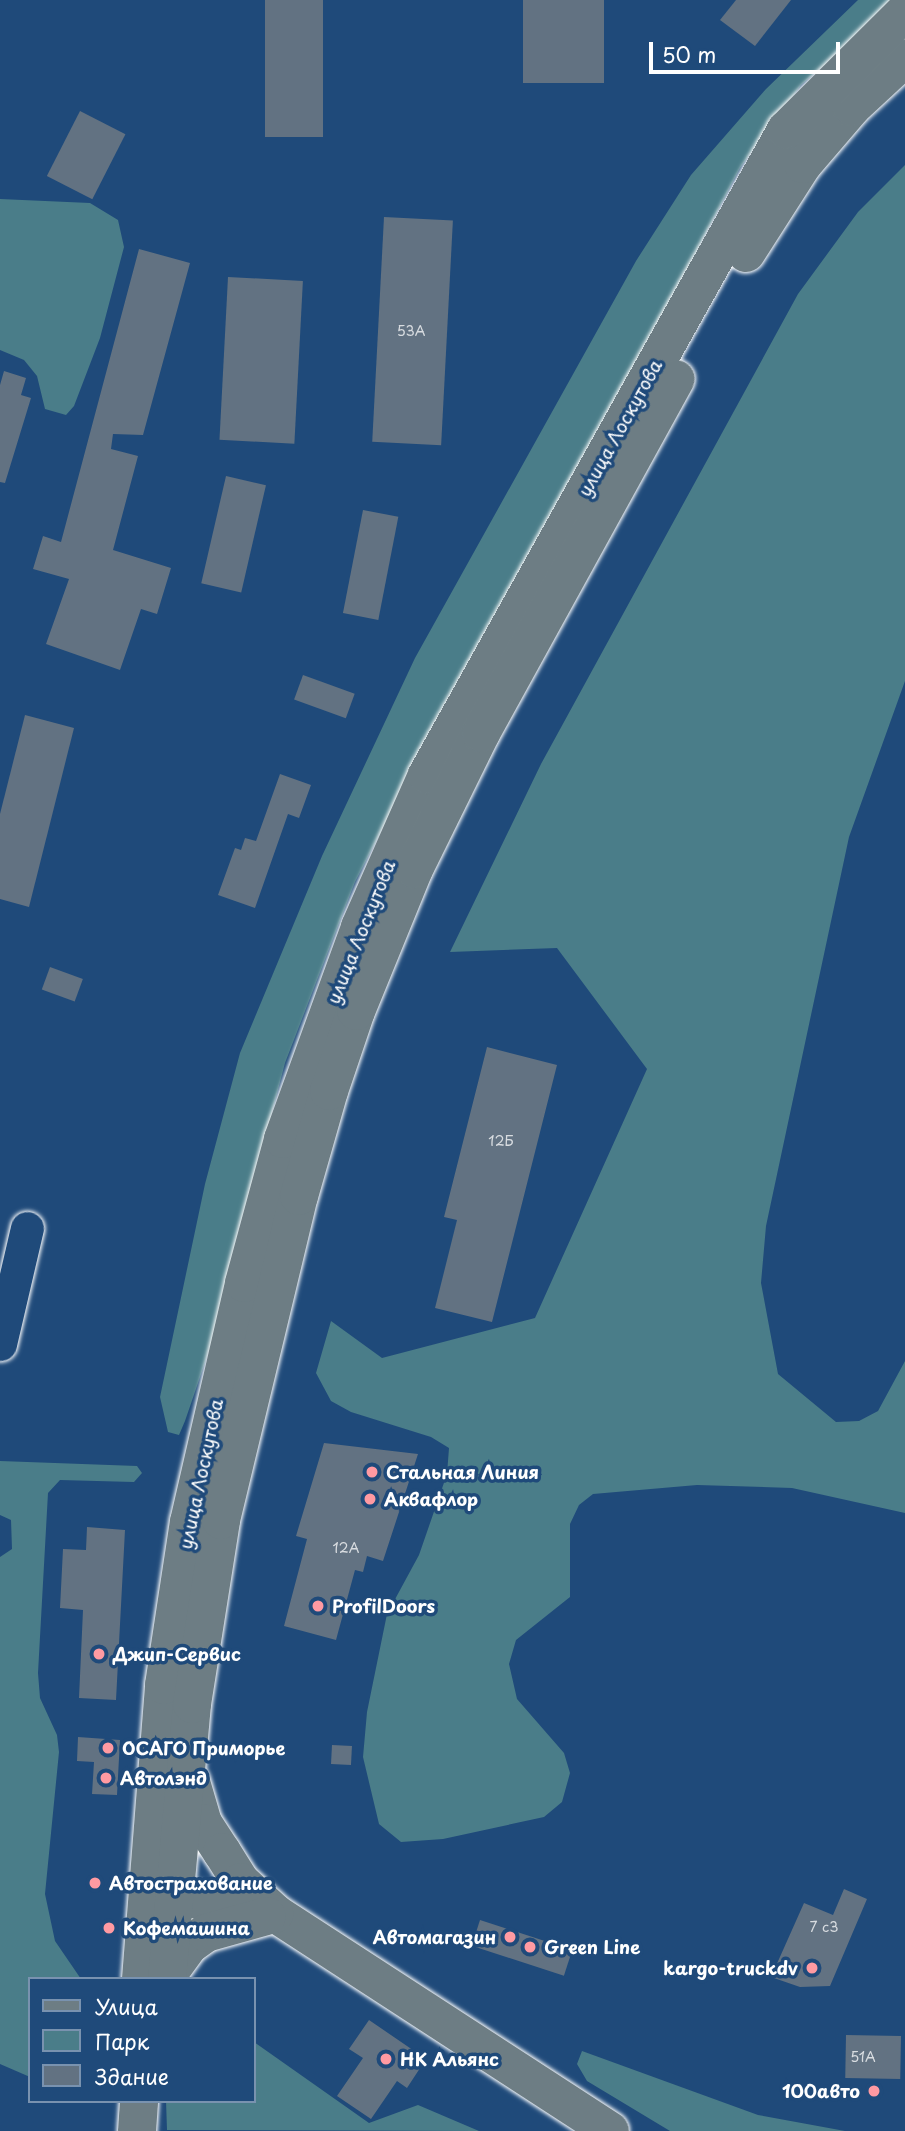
<!DOCTYPE html>
<html>
<head>
<meta charset="utf-8">
<style>
  body { margin:0 }
  #map { position:relative; width:905px; height:2131px; overflow:hidden; background:#1f4a7a; font-family:"Playpen Sans",sans-serif }
  div>[style] { position:absolute }
  [style*='--x'] { left:calc(var(--x)*1px); top:calc(var(--y)*1px); width:calc(var(--w)*1px); rotate:calc(var(--a)*1deg) }
  .green>* { inset:0; background:#4a7d89 }
  .building>* { inset:0; background:#627282; transform-origin:0 0 }
  .roads { filter:drop-shadow(0 0 2px #fff) drop-shadow(0 0 2px #fff) }
  .minor>* { height:33px; margin:-16.5px; padding:0 16.5px; transform-origin:16.5px; border-radius:16.5px; background:#1f4a7a }
  .major>* { height:38px; margin:-19px; padding:0 19px; transform-origin:19px; border-radius:19px; background:#6d7d84 }
  .dots>* { width:19px; height:19px; translate:-50% -50%; box-sizing:border-box; border:4px solid #1f4a7a; border-radius:50% }
  span { translate:-50% -50%; white-space:nowrap; text-align:center; line-height:1.15; -webkit-text-stroke:7px #1f4a7a; paint-order:stroke }
  .number-label { font-size:14px; color:#d8dce0 }
  .number-label span { -webkit-text-stroke-width:0 }
  .street-label { font-size:18px; color:#fff }
  .poi-label { font-size:18px; color:#fff; font-weight:700 }
  .left { translate:0 -50%; text-align:left }
  .right { translate:-100% -50%; text-align:right }
  .legend { position:absolute; left:28px; top:1977px; width:228px; height:126px; box-sizing:border-box; background:#1f4a7a; border:2px solid #7992af; margin:0; padding:9px 12px; list-style:none; font-size:21px; color:#fff }
  .legend li { display:flex; align-items:center; gap:14px; height:35px }
  .legend b { width:35px; border:2px solid #7992af }
  .scale { position:absolute; left:649px; top:42px; width:191px; height:32px; box-sizing:border-box; border:4px solid #fff; border-top:0; padding-left:9px; font-size:21px; line-height:24px; white-space:nowrap; color:#fff; -webkit-text-stroke:5px #1f4a7a; paint-order:stroke }
</style>
</head>
<body>
<div id="map">
  <div class="green">
    <i style="clip-path:polygon(858px 0,902px 0,801px 85px,740px 168px,551px 531px,449px 700px,355px 882px,285px 1063px,211px 1345px,185px 1421px,179px 1435px,168px 1432px,160px 1397px,205px 1184px,240px 1053px,322px 856px,415px 658px,636px 261px,691px 175px,766px 89px)"></i>
    <i style="clip-path:polygon(905px 165px,905px 681px,849px 837px,766px 1226px,761px 1283px,778px 1374px,836px 1422px,859px 1421px,878px 1411px,905px 1361px,905px 1513px,792px 1488px,697px 1485px,593px 1494px,579px 1505px,570px 1524px,570px 1597px,516px 1640px,509px 1664px,517px 1699px,564px 1753px,570px 1773px,562px 1802px,544px 1817px,443px 1839px,401px 1842px,379px 1824px,363px 1757px,367px 1712px,387px 1614px,419px 1555px,447px 1474px,449px 1448px,431px 1437px,351px 1412px,331px 1401px,316px 1373px,331px 1321px,382px 1358px,535px 1318px,647px 1069px,557px 948px,450px 952px,541px 764px,798px 294px,858px 212px)"></i>
    <i style="clip-path:polygon(0 199px,90px 203px,118px 220px,124px 247px,100px 338px,74px 406px,66px 415px,45px 409px,37px 376px,24px 360px,0 350px)"></i>
    <i style="clip-path:polygon(0 1461px,137px 1466px,142px 1473px,134px 1482px,60px 1480px,48px 1493px,38px 1673px,40px 1698px,57px 1735px,59px 1752px,45px 1894px,55px 1941px,81px 1979px,30px 1979px,30px 2077px,0 2064px,0 1557px,12px 1549px,11px 1520px,0 1515px)"></i>
    <i style="clip-path:polygon(254px 2042px,369px 2123px,418px 2105px,479px 2131px,167px 2130px,166px 2101px,254px 2101px)"></i>
    <i style="clip-path:polygon(582px 2051px,758px 2115px,845px 2131px,670px 2131px,587px 2081px,577px 2064px)"></i>
  </div>
  <div class="building">
    <i style="left:265px;top:0;width:58px;height:137px"></i>
    <i style="left:523px;top:0;width:81px;height:83px"></i>
    <i style="clip-path:polygon(736px 0,791px 0,755px 46px,720px 20px)"></i>
    <i style="left:80px;top:111px;width:51px;height:73px;rotate:27deg"></i>
    <i style="left:384px;top:217px;width:69px;height:225px;rotate:3deg"></i>
    <i style="clip-path:polygon(139px 249px,190px 263px,143px 435px,113px 434px,111px 449px,138px 456px,113px 550px,171px 568px,157px 614px,141px 609px,120px 670px,46px 644px,69px 579px,33px 569px,43px 536px,61px 542px)"></i>
    <i style="left:228px;top:277px;width:75px;height:163px;rotate:3deg"></i>
    <i style="clip-path:polygon(4px 371px,26px 378px,21px 395px,31px 398px,5px 483px,0 482px,0 385px)"></i>
    <i style="left:226px;top:476px;width:41px;height:110px;rotate:13deg"></i>
    <i style="left:363px;top:510px;width:36px;height:105px;rotate:11deg"></i>
    <i style="left:303px;top:675px;width:55px;height:26px;rotate:20deg"></i>
    <i style="clip-path:polygon(25px 715px,74px 728px,29px 907px,0 899px,0 814px)"></i>
    <i style="clip-path:polygon(280px 774px,311px 785px,299px 818px,288px 814px,255px 908px,218px 895px,235px 848px,241px 850px,245px 838px,256px 841px)"></i>
    <i style="left:50px;top:967px;width:35px;height:24px;rotate:20deg"></i>
    <i style="clip-path:polygon(487px 1047px,557px 1065px,492px 1322px,435px 1308px,457px 1220px,444px 1217px)"></i>
    <i style="clip-path:polygon(324px 1443px,418px 1454px,383px 1561px,367px 1556px,363px 1572px,355px 1570px,336px 1640px,284px 1626px,307px 1539px,296px 1536px)"></i>
    <i style="clip-path:polygon(87px 1527px,125px 1530px,116px 1700px,79px 1698px,83px 1610px,60px 1608px,63px 1549px,86px 1550px)"></i>
    <i style="clip-path:polygon(78px 1737px,120px 1740px,117px 1795px,92px 1794px,94px 1762px,77px 1761px)"></i>
    <i style="left:332px;top:1745px;width:20px;height:19px;rotate:3deg"></i>
    <i style="clip-path:polygon(844px 1889px,867px 1899px,830px 1986px,800px 1987px,771px 1977px,804px 1903px,833px 1915px)"></i>
    <i style="left:480px;top:1920px;width:97px;height:27px;rotate:18deg"></i>
    <i style="clip-path:polygon(369px 2020px,426px 2059px,407px 2088px,397px 2081px,371px 2119px,337px 2096px,363px 2058px,349px 2049px)"></i>
    <i style="left:846px;top:2035px;width:55px;height:43px;rotate:1deg"></i>
  </div>
  <div class="roads">
    <div class="minor">
      <i style="--x:0;--y:1344;--w:119;--a:-76.9"></i>
    </div>
    <div class="major">
      <i style="--x:746;--y:253;--w:106;--a:-57.4"></i>
      <i style="--x:803;--y:164;--w:75;--a:-49.3"></i>
      <i style="--x:852;--y:107;--w:72;--a:-42.8"></i>
      <i style="--x:191;--y:1782;--w:43;--a:73.7"></i>
      <i style="--x:203;--y:1823;--w:35;--a:57"></i>
      <i style="--x:222;--y:1852;--w:36;--a:58"></i>
      <i style="--x:241;--y:1882;--w:47;--a:42.4"></i>
      <i style="--x:276;--y:1914;--w:398;--a:33"></i>
      <i style="--x:150;--y:1897;--w:26;--a:-2"></i>
      <i style="--x:176;--y:1896;--w:100;--a:10.4"></i>
      <i style="--x:168;--y:1974;--w:34;--a:-54"></i>
      <i style="--x:188;--y:1946;--w:22;--a:-36"></i>
      <i style="--x:206;--y:1933;--w:63;--a:-15.6"></i>
      <i style="--x:141;--y:1979;--w:295;--a:-85.5"></i>
      <i style="--x:164;--y:1685;--w:165;--a:-81.3"></i>
      <i style="--x:189;--y:1522;--w:245;--a:-77"></i>
      <i style="--x:244;--y:1283;--w:149;--a:-74.8"></i>
      <i style="--x:283;--y:1139;--w:226;--a:-70"></i>
      <i style="--x:360;--y:927;--w:166;--a:-66.2"></i>
      <i style="--x:427;--y:775;--w:738;--a:-60.9"></i>
      <i style="--x:786;--y:130;--w:168;--a:-44.8"></i>
      <i style="--x:167;--y:1979;--w:276;--a:-84.8"></i>
      <i style="--x:192;--y:1704;--w:186;--a:-81"></i>
      <i style="--x:221;--y:1520;--w:333;--a:-76.5"></i>
      <i style="--x:299;--y:1196;--w:109;--a:-74.1"></i>
      <i style="--x:329;--y:1091;--w:84;--a:-71.4"></i>
      <i style="--x:356;--y:1011;--w:153;--a:-67.8"></i>
      <i style="--x:414;--y:869;--w:152;--a:-63.8"></i>
      <i style="--x:481;--y:733;--w:404;--a:-61.2"></i>
      <i style="--x:137;--y:2131;--w:30;--a:-86"></i>
    </div>
  </div>
  <div class="dots">
    <i style="left:372px;top:1472px;background:#ff9aa2"></i>
    <i style="left:370px;top:1499px;background:#ff9aa2"></i>
    <i style="left:318px;top:1606px;background:#ff9aa2"></i>
    <i style="left:99px;top:1654px;background:#ff9aa2"></i>
    <i style="left:108px;top:1748px;background:#ff9aa2"></i>
    <i style="left:106px;top:1778px;background:#ff9aa2"></i>
    <i style="left:95px;top:1883px;background:#ff9aa2"></i>
    <i style="left:109px;top:1928px;background:#ff9aa2"></i>
    <i style="left:510px;top:1937px;background:#ff9aa2"></i>
    <i style="left:530px;top:1947px;background:#ff9aa2"></i>
    <i style="left:812px;top:1968px;background:#ff9aa2"></i>
    <i style="left:386px;top:2059px;background:#ff9aa2"></i>
    <i style="left:874px;top:2091px;background:#ff9aa2"></i>
  </div>
  <div class="number-label">
    <span style="left:411px;top:331px">53А</span>
    <span style="left:501px;top:1141px">12Б</span>
    <span style="left:346px;top:1548px">12А</span>
    <span style="left:824px;top:1927px">7 с3</span>
    <span style="left:863px;top:2057px">51А</span>
  </div>
  <div class="street-label">
    <span style="left:620px;top:428px;rotate:-61deg">улица Лоскутова</span>
    <span style="left:361px;top:932px;rotate:-68deg">улица Лоскутова</span>
    <span style="left:201px;top:1474px;rotate:-78deg">улица Лоскутова</span>
  </div>
  <div class="poi-label">
    <span class="left" style="left:386px;top:1472px">Стальная Линия</span>
    <span class="left" style="left:384px;top:1499px">Аквафлор</span>
    <span class="left" style="left:332px;top:1606px">ProfilDoors</span>
    <span class="left" style="left:113px;top:1654px">Джип-Сервис</span>
    <span class="left" style="left:122px;top:1748px">ОСАГО Приморье</span>
    <span class="left" style="left:120px;top:1778px">Автолэнд</span>
    <span class="left" style="left:109px;top:1883px">Автострахование</span>
    <span class="left" style="left:123px;top:1928px">Кофемашина</span>
    <span class="right" style="left:496px;top:1937px">Автомагазин</span>
    <span class="left" style="left:544px;top:1947px">Green Line</span>
    <span class="right" style="left:798px;top:1968px">kargo-truckdv</span>
    <span class="left" style="left:400px;top:2059px">НК Альянс</span>
    <span class="right" style="left:860px;top:2091px">100авто</span>
  </div>
  <ul class="legend">
  <li><b style="height:9px;background:#6d7d84"></b>Улица</li>
  <li><b style="height:19px;background:#4a7d89"></b>Парк</li>
  <li><b style="height:19px;background:#627282"></b>Здание</li>
  </ul>
  <div class="scale">50 m</div>
</div>
</body>
</html>
